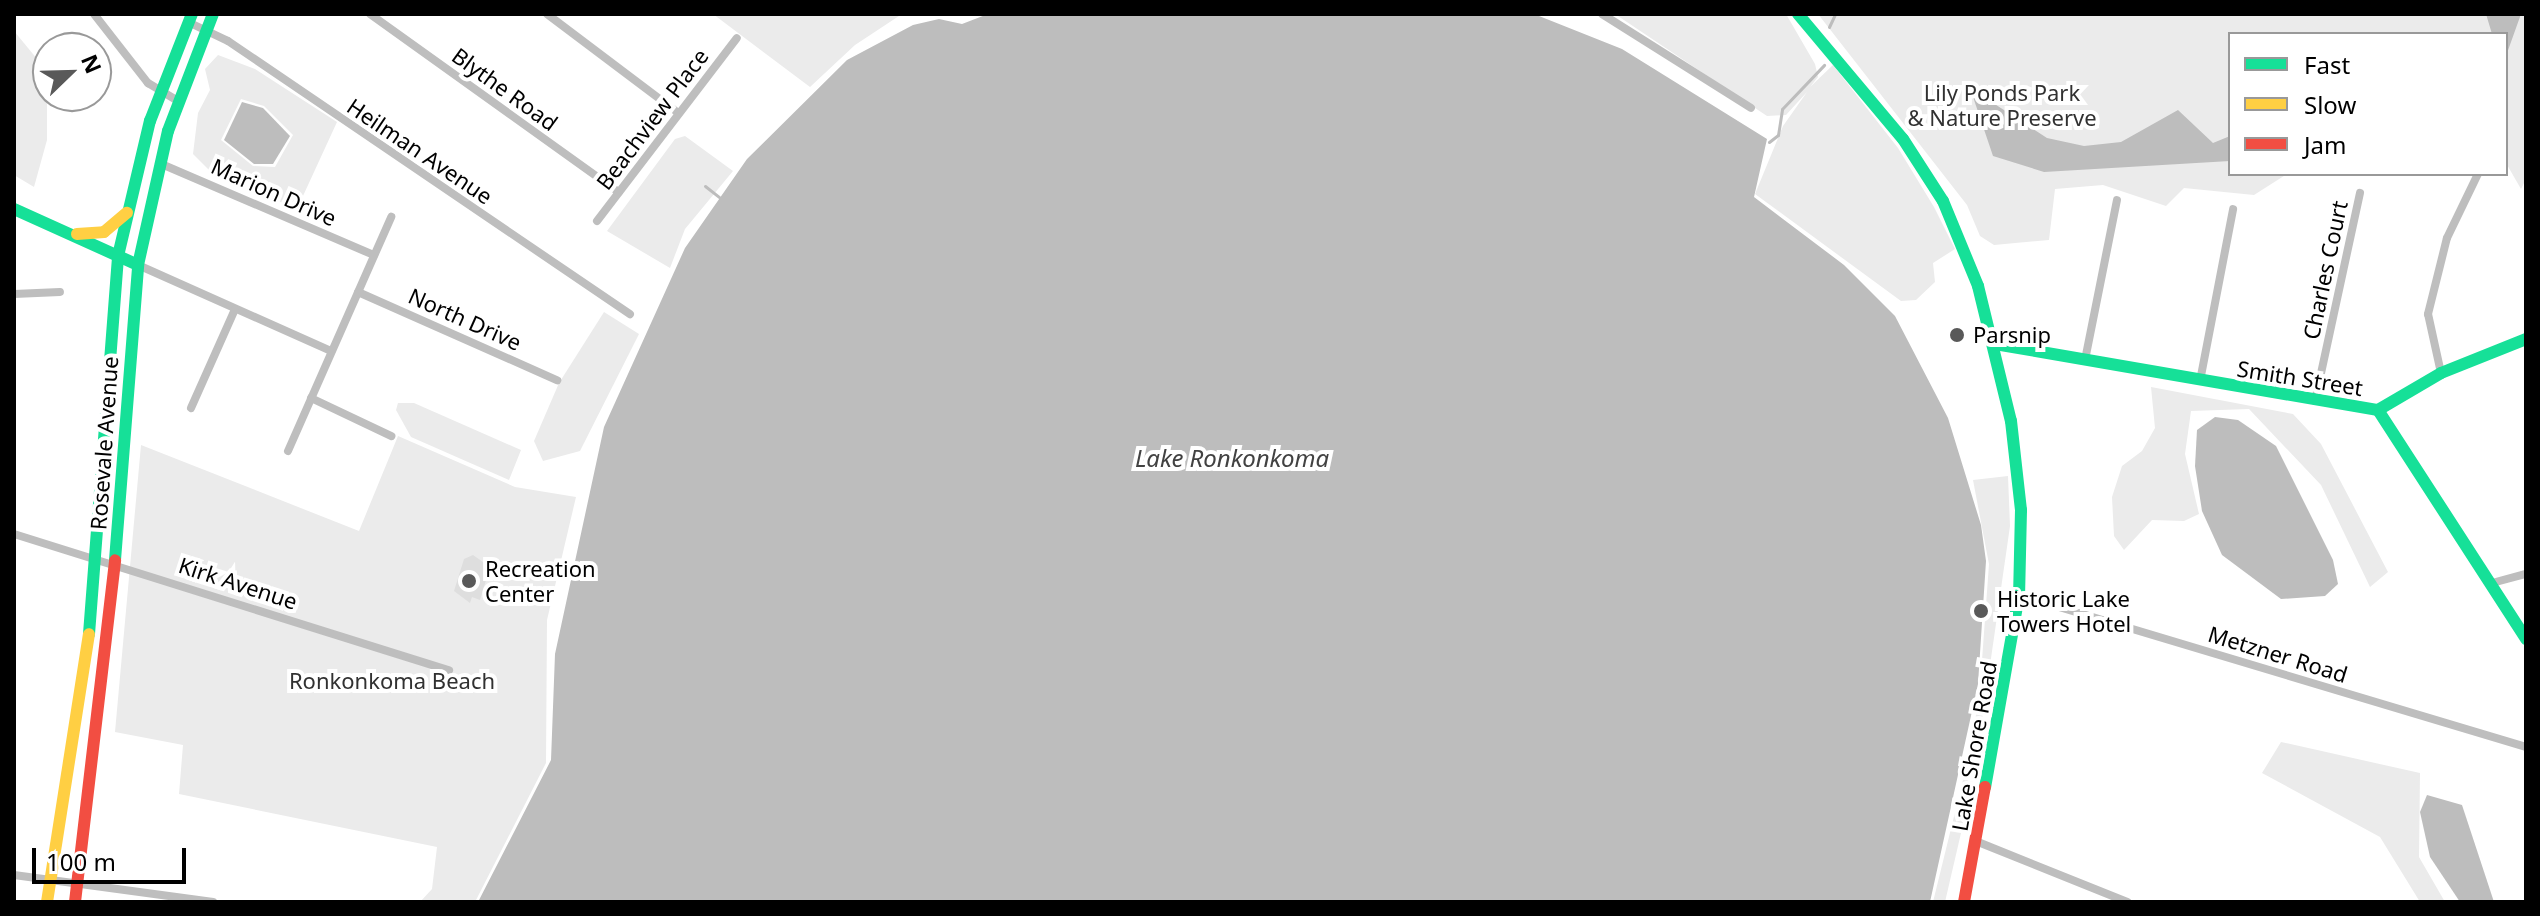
<!DOCTYPE html>
<html>
<head>
<meta charset="utf-8">
<style>
  body { margin:0 }
  #map { position:relative; width:2540px; height:916px; overflow:hidden; background:#fff; font-family:"Noto Sans",sans-serif }
  div>[style] { position:absolute }
  [style*='--x'] { left:calc(var(--x)*1px); top:calc(var(--y)*1px); width:calc(var(--w)*1px); rotate:calc(var(--a)*1deg) }
  .green>* { inset:0; background:#ebebeb }
  .water>* { inset:0; background:#bdbdbd }
  .stream>* { height:3px; margin:-1.5px; padding:0 1.5px; transform-origin:1.5px; border-radius:1.5px; background:#bdbdbd }
  .building>* { inset:0; background:#dedede }
  .street>* { height:8px; margin:-4px; padding:0 4px; transform-origin:4px; border-radius:4px; background:#bebebe }
  .fast>* { height:12px; margin:-6px; padding:0 6px; transform-origin:6px; border-radius:6px; background:#16e098 }
  .slow>* { height:12px; margin:-6px; padding:0 6px; transform-origin:6px; border-radius:6px; background:#ffcf43 }
  .jam>* { height:12px; margin:-6px; padding:0 6px; transform-origin:6px; border-radius:6px; background:#f24e42 }
  .dots>* { width:22px; height:22px; translate:-50% -50%; box-sizing:border-box; border:4px solid #fff; border-radius:50% }
  span { translate:-50% -50%; white-space:nowrap; text-align:center; line-height:1.15; -webkit-text-stroke:8px #fff; paint-order:stroke }
  .street-label { font-size:22px; color:#000 }
  .park-label { font-size:22px; color:#313131 }
  .poi-label { font-size:22px; color:#000 }
  .left { translate:0 -50%; text-align:left }
  .water-label { font-size:24px; color:#424242; font-style:italic }
  .frame { position:absolute; inset:0; border:16px solid #000; pointer-events:none }
  .legend { position:absolute; left:2228px; top:32px; width:280px; height:144px; box-sizing:border-box; background:#fff; border:2px solid #999; margin:0; padding:10px 14px; list-style:none; font-size:24px; color:#000 }
  .legend li { display:flex; align-items:center; gap:16px; height:40px }
  .legend b { width:40px; border:2px solid #999 }
  .north { position:absolute; left:32px; top:32px; width:80px; height:80px; box-sizing:border-box; background:#fff; border:2px solid #999; border-radius:50%; rotate:67deg; font-size:22px; font-weight:700; line-height:32px; text-align:center; color:#000 }
  .north::after { content:''; display:block; margin:auto; width:28px; height:36px; background:#595959; clip-path:polygon(50% 0,100% 100%,50% 72%,0 100%) }
  .scale { position:absolute; left:32px; top:848px; width:154px; height:36px; box-sizing:border-box; border:4px solid #000; border-top:0; padding-left:10px; font-size:24px; line-height:28px; white-space:nowrap; color:#000; -webkit-text-stroke:6px #fff; paint-order:stroke }
</style>
</head>
<body>
<div id="map">
  <div class="green">
    <i style="clip-path:polygon(713px 14px,902px 14px,855px 45px,810px 87px)"></i>
    <i style="clip-path:polygon(1615px 14px,1786px 14px,1815px 64px,1818px 77px,1810px 87px,1833px 65px,1898px 148px,1934px 207px,1955px 249px,1933px 263px,1935px 282px,1916px 300px,1901px 301px,1755px 194px,1783px 126px,1807px 92px,1786px 115px,1767px 116px)"></i>
    <i style="clip-path:polygon(1818px 14px,2526px 14px,2526px 179px,2521px 189px,2506px 163px,2506px 34px,2230px 34px,2230px 174px,2287px 174px,2254px 195px,2184px 188px,2166px 206px,2103px 185px,2055px 189px,2049px 240px,1994px 245px,1980px 236px,1967px 205px)"></i>
    <i style="clip-path:polygon(14px 31px,47px 71px,47px 140px,34px 187px,14px 175px)"></i>
    <i style="clip-path:polygon(evenodd,218px 55px,255px 69px,337px 122px,297px 209px,213px 174px,193px 154px,198px 113px,210px 90px,205px 69px,218px 55px,241px 99px,264px 106px,293px 135px,275px 167px,253px 166px,221px 140px,241px 99px)"></i>
    <i style="clip-path:polygon(685px 136px,733px 171px,685px 229px,670px 268px,607px 231px,675px 139px)"></i>
    <i style="clip-path:polygon(604px 312px,639px 334px,580px 451px,543px 461px,534px 441px,559px 383px)"></i>
    <i style="clip-path:polygon(2151px 387px,2293px 414px,2321px 444px,2388px 572px,2370px 587px,2321px 485px,2249px 409px,2191px 411px,2185px 454px,2199px 514px,2184px 521px,2152px 520px,2124px 550px,2114px 536px,2112px 497px,2122px 466px,2142px 451px,2155px 428px)"></i>
    <i style="clip-path:polygon(398px 403px,414px 403px,521px 450px,509px 480px,411px 437px,396px 410px)"></i>
    <i style="clip-path:polygon(398px 436px,515px 487px,576px 497px,547px 620px,546px 763px,475px 902px,420px 902px,432px 889px,437px 847px,179px 794px,183px 745px,115px 732px,141px 445px,359px 531px)"></i>
    <i style="clip-path:polygon(2008px 476px,2010px 526px,1974px 777px,1945px 902px,1933px 902px,1973px 739px,1981px 674px,1989px 564px,1973px 480px)"></i>
    <i style="clip-path:polygon(2281px 742px,2420px 773px,2419px 857px,2445px 902px,2420px 902px,2380px 837px,2262px 773px)"></i>
  </div>
  <div class="water">
    <i style="clip-path:polygon(988px 14px,1534px 14px,1622px 49px,1767px 139px,1754px 197px,1844px 265px,1895px 316px,1948px 418px,1981px 525px,1986px 561px,1978px 684px,1930px 902px,478px 902px,551px 760px,555px 654px,604px 427px,685px 248px,747px 159px,847px 60px,913px 25px,939px 19px,962px 24px)"></i>
    <i style="clip-path:polygon(2486px 14px,2521px 14px,2506px 56px,2506px 34px,2492px 34px)"></i>
    <i style="clip-path:polygon(1970px 88px,2047px 138px,2084px 146px,2121px 142px,2178px 110px,2213px 143px,2230px 136px,2230px 161px,2044px 172px,1993px 156px)"></i>
    <i style="clip-path:polygon(242px 102px,263px 108px,290px 136px,273px 164px,254px 164px,224px 140px)"></i>
    <i style="clip-path:polygon(2215px 417px,2238px 420px,2276px 446px,2333px 560px,2338px 584px,2325px 596px,2281px 599px,2222px 555px,2202px 511px,2195px 466px,2197px 430px)"></i>
    <i style="clip-path:polygon(2427px 795px,2462px 805px,2494px 902px,2460px 902px,2430px 857px,2420px 812px)"></i>
  </div>
  <div class="stream">
    <i style="--x:1829;--y:27;--w:14;--a:-65"></i>
    <i style="--x:1769;--y:142;--w:11;--a:-38"></i>
    <i style="--x:1778;--y:135;--w:26;--a:-81"></i>
    <i style="--x:1782;--y:109;--w:61;--a:-46.3"></i>
    <i style="--x:705;--y:186;--w:18;--a:38"></i>
  </div>
  <div class="building">
    <i style="clip-path:polygon(473px 555px,490px 567px,480px 600px,472px 597px,470px 603px,454px 591px,464px 559px)"></i>
  </div>
  <div class="street">
    <i style="--x:94;--y:14;--w:88;--a:52"></i>
    <i style="--x:148;--y:83;--w:35;--a:31"></i>
    <i style="--x:370;--y:14;--w:306;--a:35.6"></i>
    <i style="--x:547;--y:14;--w:163;--a:37"></i>
    <i style="--x:1602;--y:14;--w:176;--a:32.2"></i>
    <i style="--x:188;--y:22;--w:44;--a:25.4"></i>
    <i style="--x:228;--y:41;--w:486;--a:34.2"></i>
    <i style="--x:159;--y:163;--w:234;--a:23.2"></i>
    <i style="--x:597;--y:221;--w:230;--a:-52.6"></i>
    <i style="--x:138;--y:265;--w:211;--a:24"></i>
    <i style="--x:358;--y:292;--w:218;--a:23.9"></i>
    <i style="--x:14;--y:294;--w:46;--a:-2.5"></i>
    <i style="--x:2085;--y:360;--w:163;--a:-78.7"></i>
    <i style="--x:2441;--y:373;--w:60;--a:-102.4"></i>
    <i style="--x:2428;--y:314;--w:78;--a:-76"></i>
    <i style="--x:2447;--y:238;--w:71;--a:-64.2"></i>
    <i style="--x:2200;--y:381;--w:175;--a:-79.1"></i>
    <i style="--x:311;--y:398;--w:89;--a:25.4"></i>
    <i style="--x:2315;--y:401;--w:213;--a:-77.8"></i>
    <i style="--x:191;--y:408;--w:108;--a:-66"></i>
    <i style="--x:288;--y:451;--w:256;--a:-66.2"></i>
    <i style="--x:14;--y:534;--w:456;--a:17.4"></i>
    <i style="--x:2492;--y:583;--w:35;--a:-15"></i>
    <i style="--x:2019;--y:595;--w:529;--a:16.69"></i>
    <i style="--x:1978;--y:842;--w:161;--a:21.9"></i>
    <i style="--x:14;--y:875;--w:201;--a:7.7"></i>
  </div>
  <div class="fast">
    <i style="--x:1798;--y:14;--w:163;--a:50"></i>
    <i style="--x:1903;--y:139;--w:74;--a:57.2"></i>
    <i style="--x:1943;--y:201;--w:92;--a:67.6"></i>
    <i style="--x:1978;--y:286;--w:139;--a:76.3"></i>
    <i style="--x:2011;--y:421;--w:90;--a:83.6"></i>
    <i style="--x:2021;--y:510;--w:85;--a:91.3"></i>
    <i style="--x:2019;--y:595;--w:195;--a:100"></i>
    <i style="--x:14;--y:209;--w:136;--a:24.3"></i>
    <i style="--x:1995;--y:344;--w:389;--a:9.8"></i>
    <i style="--x:2378;--y:410;--w:273;--a:57.1"></i>
    <i style="--x:2378;--y:410;--w:73;--a:-30.4"></i>
    <i style="--x:2441;--y:373;--w:92;--a:-21.8"></i>
    <i style="--x:115;--y:560;--w:296;--a:-85.5"></i>
    <i style="--x:138;--y:265;--w:137;--a:-77.4"></i>
    <i style="--x:168;--y:131;--w:125;--a:-69"></i>
    <i style="--x:89;--y:634;--w:379;--a:-85.6"></i>
    <i style="--x:118;--y:256;--w:139;--a:-76.7"></i>
    <i style="--x:150;--y:121;--w:115;--a:-68.6"></i>
  </div>
  <div class="slow">
    <i style="--x:77;--y:234;--w:27;--a:-4"></i>
    <i style="--x:104;--y:232;--w:30;--a:-40"></i>
    <i style="--x:47;--y:902;--w:271;--a:-81.1"></i>
  </div>
  <div class="jam">
    <i style="--x:75;--y:902;--w:344;--a:-83.3"></i>
    <i style="--x:1964;--y:902;--w:117;--a:-79.7"></i>
  </div>
  <div class="dots">
    <i style="left:1957px;top:335px;background:#595959"></i>
    <i style="left:469px;top:581px;background:#595959"></i>
    <i style="left:1981px;top:611px;background:#595959"></i>
  </div>
  <div class="street-label">
    <span style="left:505px;top:89px;rotate:36deg">Blythe Road</span>
    <span style="left:652px;top:119px;rotate:-53deg">Beachview Place</span>
    <span style="left:420px;top:151px;rotate:34deg">Heilman Avenue</span>
    <span style="left:274px;top:192px;rotate:24deg">Marion Drive</span>
    <span style="left:2325px;top:270px;rotate:-78deg">Charles Court</span>
    <span style="left:465px;top:319px;rotate:24deg">North Drive</span>
    <span style="left:2300px;top:378px;rotate:9deg">Smith Street</span>
    <span style="left:104px;top:443px;rotate:-86deg">Rosevale Avenue</span>
    <span style="left:238px;top:583px;rotate:18deg">Kirk Avenue</span>
    <span style="left:2278px;top:654px;rotate:17deg">Metzner Road</span>
    <span style="left:1974px;top:746px;rotate:-80deg">Lake Shore Road</span>
  </div>
  <div class="park-label">
    <span style="left:2002px;top:105px">Lily Ponds Park<br>&amp; Nature Preserve</span>
    <span style="left:392px;top:681px">Ronkonkoma Beach</span>
  </div>
  <div class="poi-label">
    <span class="left" style="left:1973px;top:335px">Parsnip</span>
    <span class="left" style="left:485px;top:581px">Recreation<br>Center</span>
    <span class="left" style="left:1997px;top:611px">Historic Lake<br>Towers Hotel</span>
  </div>
  <div class="water-label">
    <span style="left:1232px;top:458px">Lake Ronkonkoma</span>
  </div>
  <div class="frame"></div>
  <ul class="legend">
  <li><b style="height:10px;background:#16e098"></b>Fast</li>
  <li><b style="height:10px;background:#ffcf43"></b>Slow</li>
  <li><b style="height:10px;background:#f24e42"></b>Jam</li>
  </ul>
  <div class="north">N</div>
  <div class="scale">100 m</div>
</div>
</body>
</html>
